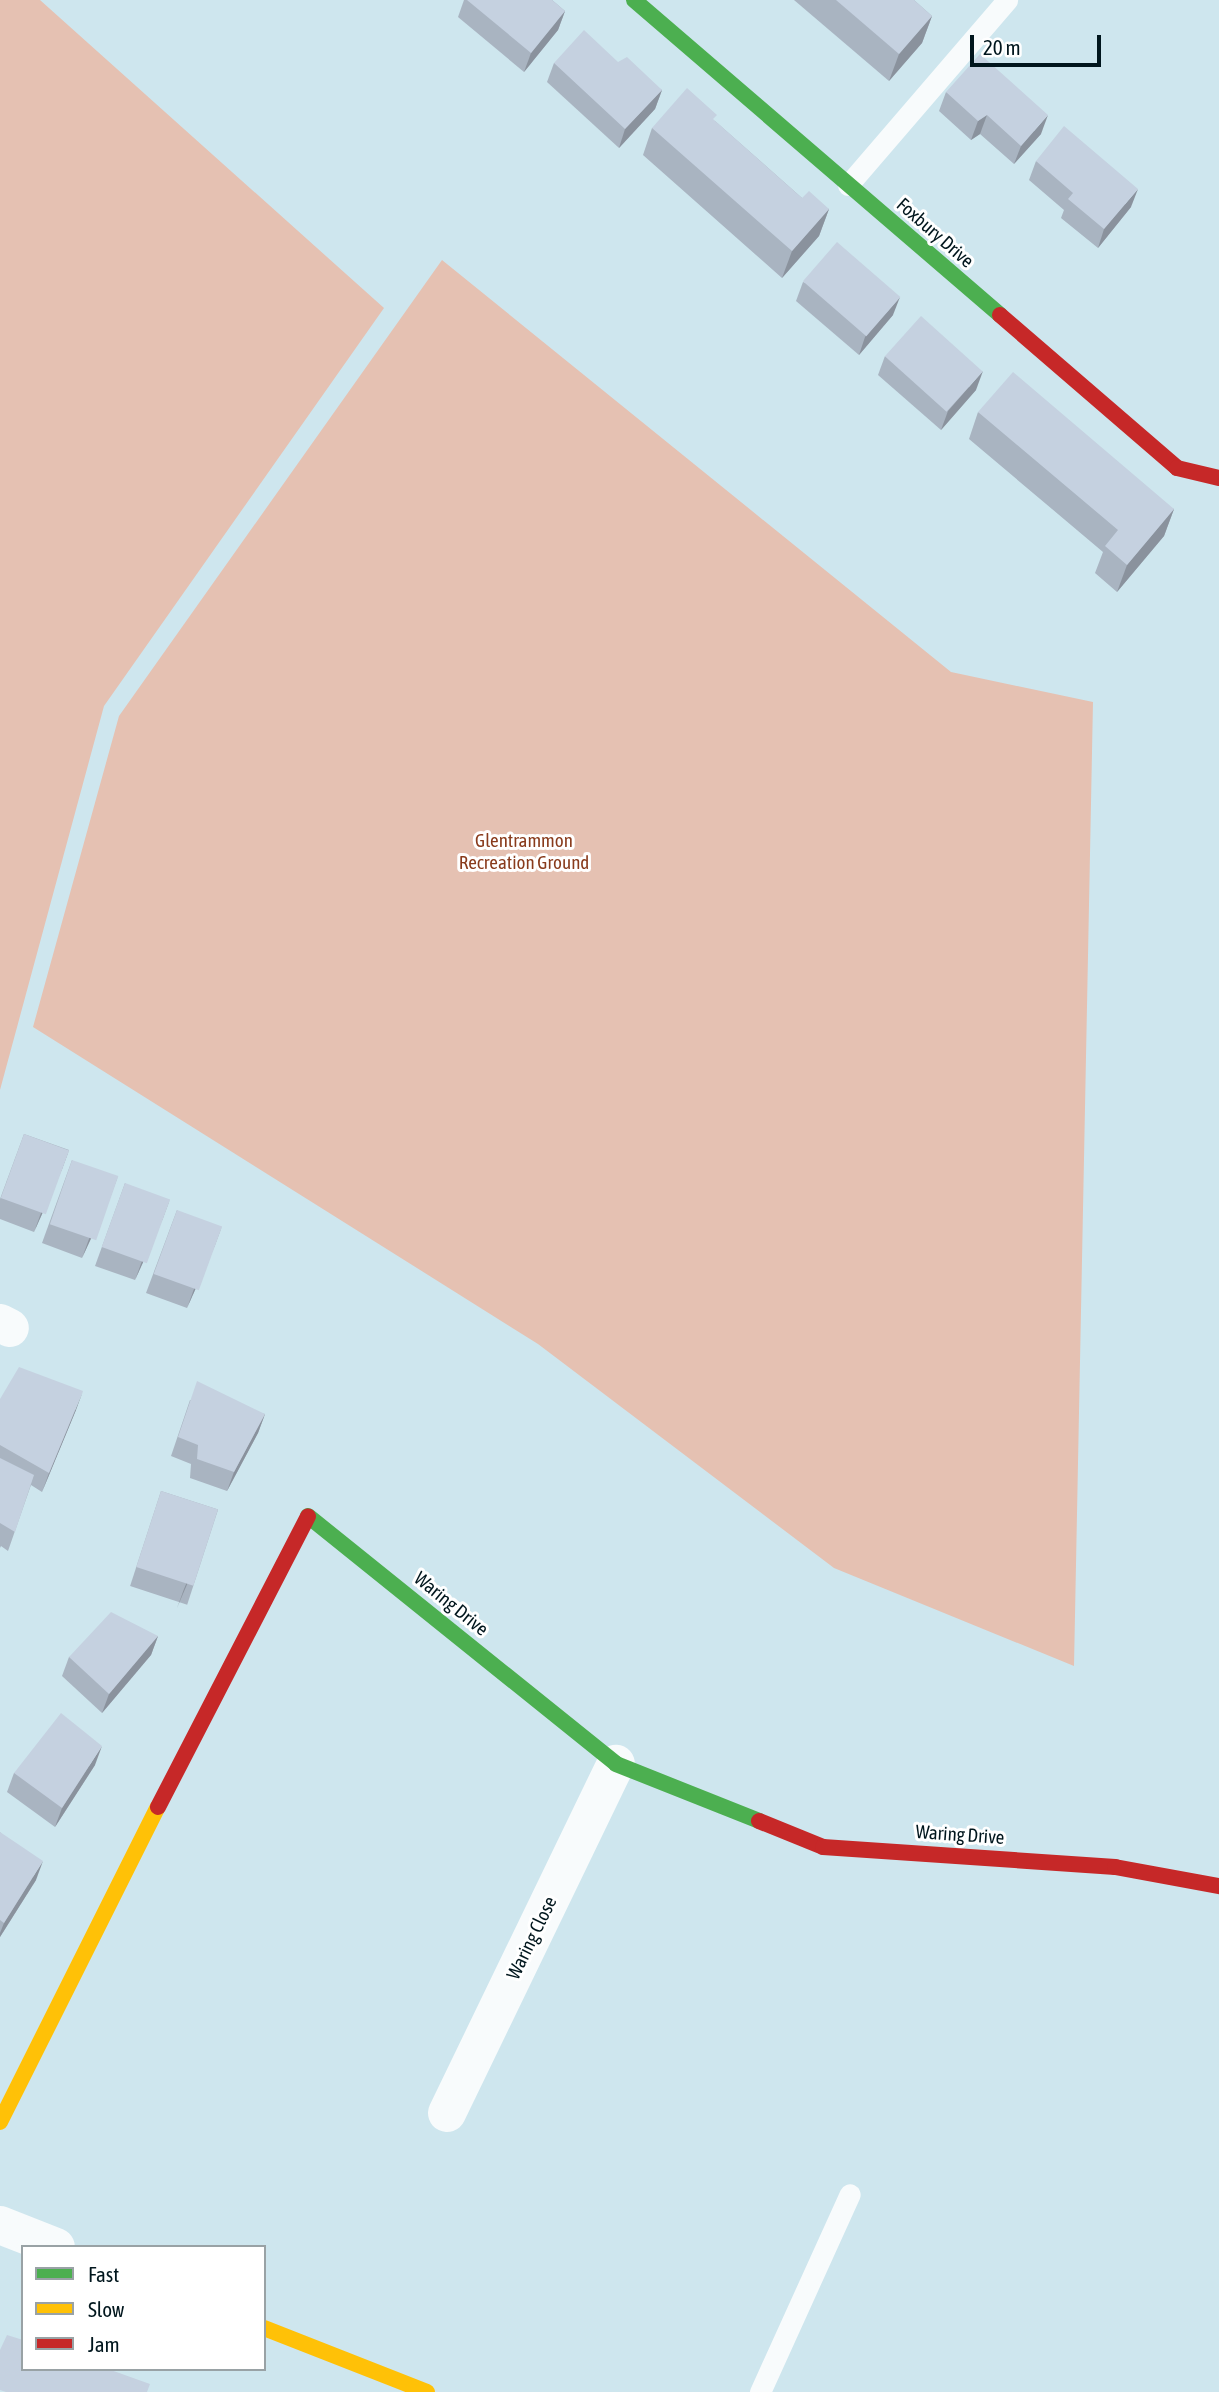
<!DOCTYPE html>
<html>
<head>
<meta charset="utf-8">
<style>
  body { margin:0 }
  #map { position:relative; width:1219px; height:2392px; overflow:hidden; background:#cee6ee; font-family:"Asap Condensed",sans-serif }
  div>[style] { position:absolute }
  [style*='--x'] { left:calc(var(--x)*1px); top:calc(var(--y)*1px); width:calc(var(--w)*1px); rotate:calc(var(--a)*1deg) }
  .green>* { inset:0; background:#e5c1b2 }
  .lane>* { height:21px; margin:-10.5px; padding:0 10.5px; transform-origin:10.5px; border-radius:10.5px; background:#f8fbfc }
  .street>* { height:38px; margin:-19px; padding:0 19px; transform-origin:19px; border-radius:19px; background:#f8fbfc }
  .fast>* { height:16px; margin:-8px; padding:0 8px; transform-origin:8px; border-radius:8px; background:#4caf50 }
  .slow>* { height:16px; margin:-8px; padding:0 8px; transform-origin:8px; border-radius:8px; background:#ffc107 }
  .jam>* { height:16px; margin:-8px; padding:0 8px; transform-origin:8px; border-radius:8px; background:#c62828 }
  .wall>* { inset:0; background:#a9b4c1; transform-origin:0 0 }
  .shaded-wall>* { inset:0; background:#8a929d }
  .building>* { inset:0; background:#c5d1e0; transform-origin:0 0 }
  span { translate:-50% -50%; white-space:nowrap; text-align:center; line-height:1.15; -webkit-text-stroke:6px #fff; paint-order:stroke }
  .street-label { font-size:19px; color:#01161d }
  .park-label { font-size:19px; color:#893b1c }
  .legend { position:absolute; left:21px; top:2245px; width:245px; height:126px; box-sizing:border-box; background:#fff; border:2px solid #99a2a5; margin:0; padding:9px 12px; list-style:none; font-size:21px; color:#01161d }
  .legend li { display:flex; align-items:center; gap:14px; height:35px }
  .legend b { width:35px; border:2px solid #99a2a5 }
  .scale { position:absolute; left:970px; top:35px; width:131px; height:32px; box-sizing:border-box; border:4px solid #01161d; border-top:0; padding-left:9px; font-size:21px; line-height:24px; white-space:nowrap; color:#01161d; -webkit-text-stroke:5px #fff; paint-order:stroke }
</style>
</head>
<body>
<div id="map">
  <div class="green">
    <i style="clip-path:polygon(0 0,40px 0,384px 308px,104px 706px,0 1090px)"></i>
    <i style="clip-path:polygon(442px 260px,951px 672px,1093px 702px,1074px 1666px,834px 1568px,538px 1344px,33px 1027px,119px 716px)"></i>
  </div>
  <div class="lane">
    <i style="--x:848;--y:185;--w:244;--a:-49.3"></i>
    <i style="--x:760;--y:2392;--w:217;--a:-65.6"></i>
  </div>
  <div class="street">
    <i style="--x:0;--y:1323;--w:11;--a:27"></i>
    <i style="--x:447;--y:2113;--w:388;--a:-64.2"></i>
    <i style="--x:0;--y:2225;--w:60;--a:21.4"></i>
  </div>
  <div class="fast">
    <i style="--x:634;--y:0;--w:483;--a:40.7"></i>
    <i style="--x:308;--y:1516;--w:395;--a:38.8"></i>
    <i style="--x:616;--y:1764;--w:154;--a:21.7"></i>
  </div>
  <div class="slow">
    <i style="--x:0;--y:2122;--w:352;--a:-63.4"></i>
    <i style="--x:264;--y:2328;--w:175;--a:21.4"></i>
  </div>
  <div class="jam">
    <i style="--x:1000;--y:315;--w:234;--a:40.8"></i>
    <i style="--x:1177;--y:468;--w:43;--a:13.4"></i>
    <i style="--x:158;--y:1807;--w:327;--a:-62.7"></i>
    <i style="--x:759;--y:1821;--w:69;--a:22.1"></i>
    <i style="--x:823;--y:1847;--w:293;--a:3.9"></i>
    <i style="--x:1115;--y:1867;--w:106;--a:10.4"></i>
  </div>
  <div class="wall">
    <i style="clip-path:polygon(464px 0,552px 0,565px 11px,558px 30px,524px 72px,458px 17px)"></i>
    <i style="clip-path:polygon(794px 0,914px 0,932px 16px,922px 43px,889px 81px)"></i>
    <i style="clip-path:polygon(618px 62px,662px 90px,655px 109px,619px 148px,547px 82px,554px 63px)"></i>
    <i style="clip-path:polygon(946px 92px,1041px 134px,1014px 164px,980px 134px,971px 140px,939px 111px)"></i>
    <i style="clip-path:polygon(715px 121px,802px 198px,829px 209px,819px 236px,782px 278px,643px 155px,652px 128px)"></i>
    <i style="clip-path:polygon(1036px 161px,1131px 207px,1098px 248px,1061px 218px,1064px 210px,1029px 180px)"></i>
    <i style="clip-path:polygon(803px 282px,893px 315px,859px 355px,796px 301px)"></i>
    <i style="clip-path:polygon(885px 356px,976px 390px,941px 430px,878px 375px)"></i>
    <i style="clip-path:polygon(978px 412px,1174px 509px,1164px 536px,1117px 592px,1095px 573px,1103px 552px,969px 439px)"></i>
    <i style="clip-path:polygon(24px 1134px,69px 1150px,62px 1169px,34px 1232px,0 1219px,0 1199px)"></i>
    <i style="clip-path:polygon(72px 1160px,111px 1195px,82px 1258px,42px 1243px)"></i>
    <i style="clip-path:polygon(125px 1183px,163px 1218px,135px 1280px,95px 1266px)"></i>
    <i style="clip-path:polygon(177px 1210px,215px 1245px,187px 1308px,146px 1293px)"></i>
    <i style="clip-path:polygon(0 1399px,76px 1410px,42px 1492px,31px 1485px,8px 1551px,1px 1546px,0 1548px)"></i>
    <i style="clip-path:polygon(190px 1400px,265px 1414px,258px 1433px,227px 1491px,190px 1478px,191px 1464px,171px 1456px)"></i>
    <i style="left:161px;top:1491px;width:60px;height:100px;rotate:18deg"></i>
    <i style="clip-path:polygon(158px 1636px,151px 1655px,102px 1713px,62px 1676px,69px 1657px)"></i>
    <i style="clip-path:polygon(95px 1765px,55px 1827px,7px 1792px,14px 1773px)"></i>
    <i style="clip-path:polygon(0 1832px,36px 1880px,0 1937px)"></i>
  </div>
  <div class="shaded-wall">
    <i style="clip-path:polygon(565px 11px,558px 30px,524px 72px,531px 53px)"></i>
    <i style="clip-path:polygon(932px 16px,922px 43px,889px 81px,899px 54px)"></i>
    <i style="clip-path:polygon(662px 90px,655px 109px,619px 148px,625px 129px)"></i>
    <i style="clip-path:polygon(987px 115px,980px 134px,971px 140px,978px 121px)"></i>
    <i style="clip-path:polygon(1048px 115px,1041px 134px,1014px 164px,1021px 146px)"></i>
    <i style="clip-path:polygon(1138px 189px,1131px 207px,1098px 248px,1104px 229px)"></i>
    <i style="clip-path:polygon(829px 209px,819px 236px,782px 278px,792px 251px)"></i>
    <i style="clip-path:polygon(900px 297px,893px 315px,859px 355px,865px 337px)"></i>
    <i style="clip-path:polygon(983px 371px,976px 390px,941px 430px,948px 411px)"></i>
    <i style="clip-path:polygon(1174px 509px,1164px 536px,1117px 592px,1127px 565px)"></i>
    <i style="clip-path:polygon(69px 1150px,62px 1169px,34px 1232px,41px 1213px)"></i>
    <i style="clip-path:polygon(118px 1176px,111px 1195px,82px 1258px,89px 1239px)"></i>
    <i style="clip-path:polygon(170px 1199px,163px 1218px,135px 1280px,142px 1261px)"></i>
    <i style="clip-path:polygon(222px 1226px,215px 1245px,187px 1308px,194px 1289px)"></i>
    <i style="clip-path:polygon(83px 1391px,76px 1410px,42px 1492px,49px 1473px)"></i>
    <i style="clip-path:polygon(265px 1414px,258px 1433px,227px 1491px,234px 1472px)"></i>
    <i style="clip-path:polygon(218px 1509px,211px 1528px,177px 1608px,184px 1589px)"></i>
    <i style="clip-path:polygon(158px 1636px,151px 1655px,102px 1713px,109px 1694px)"></i>
    <i style="clip-path:polygon(102px 1746px,95px 1765px,55px 1827px,62px 1808px)"></i>
    <i style="clip-path:polygon(43px 1861px,36px 1880px,0 1937px,0 1933px,4px 1923px)"></i>
  </div>
  <div class="building">
    <i style="clip-path:polygon(467px 0,552px 0,565px 11px,531px 53px)"></i>
    <i style="clip-path:polygon(836px 0,914px 0,932px 16px,899px 54px)"></i>
    <i style="clip-path:polygon(584px 30px,618px 62px,627px 57px,662px 90px,625px 129px,554px 63px)"></i>
    <i style="clip-path:polygon(980px 54px,1048px 115px,1021px 146px,987px 115px,978px 121px,946px 92px)"></i>
    <i style="clip-path:polygon(687px 88px,717px 115px,713px 119px,802px 198px,809px 191px,829px 209px,792px 251px,652px 128px)"></i>
    <i style="clip-path:polygon(1064px 126px,1138px 189px,1104px 229px,1068px 199px,1073px 193px,1036px 161px)"></i>
    <i style="left:837px;top:242px;width:84px;height:52px;rotate:41deg"></i>
    <i style="left:921px;top:316px;width:83px;height:54px;rotate:42deg"></i>
    <i style="clip-path:polygon(1013px 372px,1174px 509px,1127px 565px,1105px 546px,1118px 530px,978px 412px)"></i>
    <i style="left:24px;top:1134px;width:48px;height:68px;rotate:20deg"></i>
    <i style="left:72px;top:1160px;width:49px;height:68px;rotate:19deg"></i>
    <i style="left:125px;top:1183px;width:48px;height:68px;rotate:20deg"></i>
    <i style="left:177px;top:1210px;width:48px;height:68px;rotate:20deg"></i>
    <i style="clip-path:polygon(19px 1367px,83px 1391px,49px 1473px,0 1445px,0 1399px)"></i>
    <i style="clip-path:polygon(197px 1381px,265px 1414px,234px 1472px,197px 1459px,198px 1445px,178px 1437px)"></i>
    <i style="clip-path:polygon(0 1458px,34px 1475px,15px 1532px,0 1523px)"></i>
    <i style="left:161px;top:1491px;width:60px;height:80px;rotate:18deg"></i>
    <i style="clip-path:polygon(111px 1612px,158px 1636px,109px 1694px,69px 1657px)"></i>
    <i style="clip-path:polygon(61px 1713px,102px 1746px,62px 1808px,14px 1773px)"></i>
    <i style="clip-path:polygon(0 1832px,43px 1861px,4px 1923px,0 1920px)"></i>
    <i style="clip-path:polygon(7px 2335px,23px 2340px,23px 2369px,108px 2369px,150px 2384px,147px 2392px,6px 2392px,0 2390px,0 2350px)"></i>
  </div>
  <div class="street-label">
    <span style="left:935px;top:233px;rotate:41deg">Foxbury Drive</span>
    <span style="left:451px;top:1604px;rotate:39deg">Waring Drive</span>
    <span style="left:960px;top:1835px;rotate:4deg">Waring Drive</span>
    <span style="left:532px;top:1938px;rotate:-64deg">Waring Close</span>
  </div>
  <div class="park-label">
    <span style="left:524px;top:852px">Glentrammon<br>Recreation Ground</span>
  </div>
  <ul class="legend">
  <li><b style="height:9px;background:#4caf50"></b>Fast</li>
  <li><b style="height:9px;background:#ffc107"></b>Slow</li>
  <li><b style="height:9px;background:#c62828"></b>Jam</li>
  </ul>
  <div class="scale">20 m</div>
</div>
</body>
</html>
